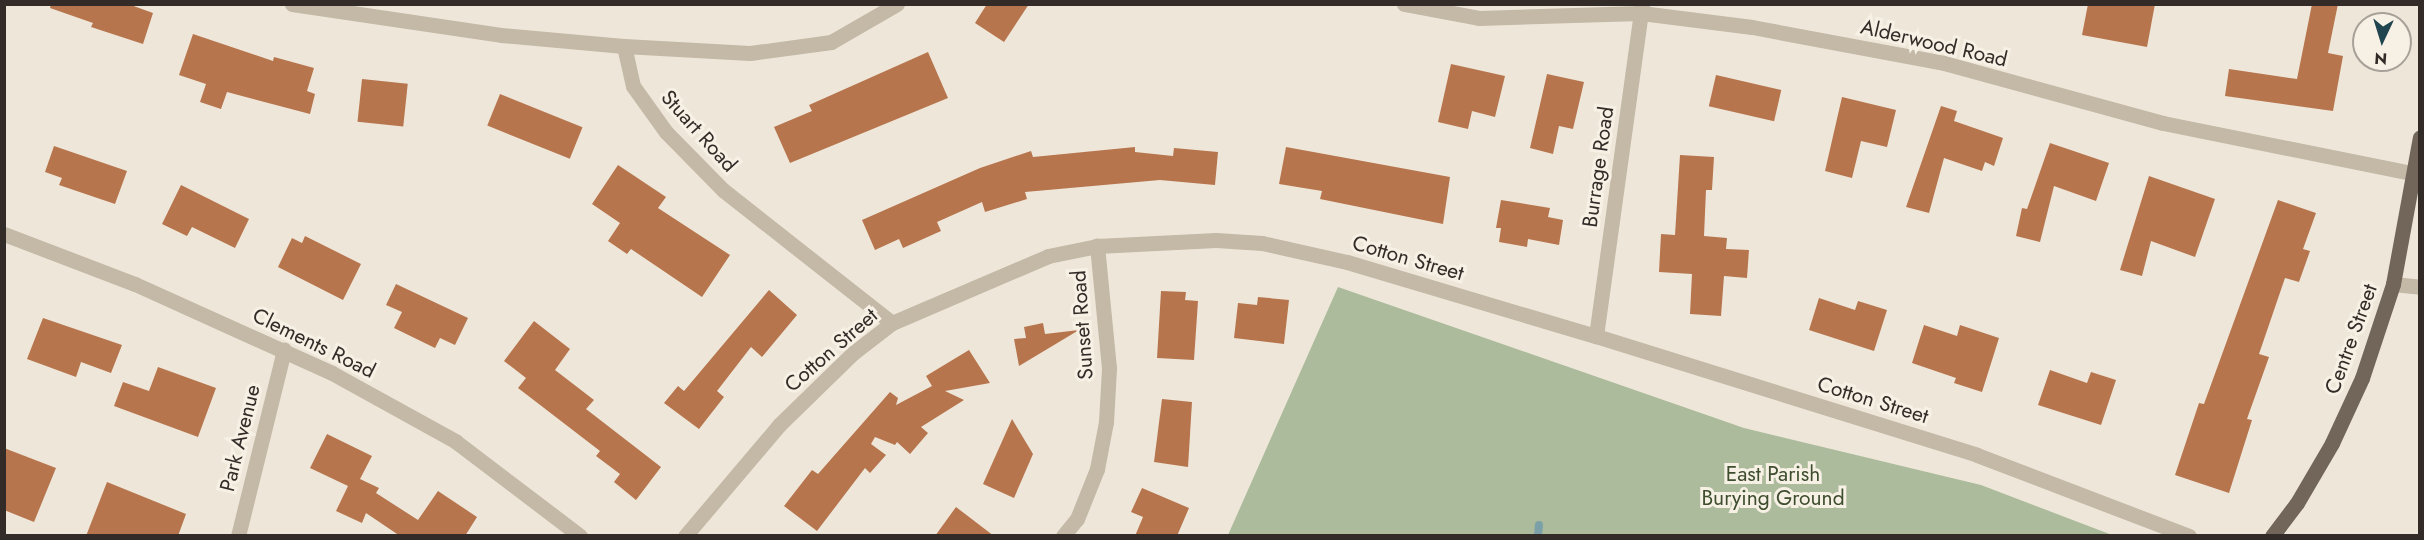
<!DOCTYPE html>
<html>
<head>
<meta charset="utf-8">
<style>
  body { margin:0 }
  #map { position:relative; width:2424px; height:540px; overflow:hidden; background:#eee7d9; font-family:Jost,sans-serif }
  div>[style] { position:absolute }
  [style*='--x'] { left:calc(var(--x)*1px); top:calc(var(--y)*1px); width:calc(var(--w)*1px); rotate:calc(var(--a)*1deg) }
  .green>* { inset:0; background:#acbb9b }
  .stream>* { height:8px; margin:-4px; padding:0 4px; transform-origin:4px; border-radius:4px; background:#7ca0a7 }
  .building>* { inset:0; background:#b7754e; transform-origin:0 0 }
  .minor>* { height:15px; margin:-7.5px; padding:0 7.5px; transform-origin:7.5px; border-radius:7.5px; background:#c4b8a7 }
  .major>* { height:15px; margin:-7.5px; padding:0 7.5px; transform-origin:7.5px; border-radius:7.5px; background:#726559 }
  span { translate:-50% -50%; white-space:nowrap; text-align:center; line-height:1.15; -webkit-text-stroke:6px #f6f0e5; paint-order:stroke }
  .street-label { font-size:21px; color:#322b27 }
  .park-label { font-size:21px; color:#3d4d2d }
  .frame { position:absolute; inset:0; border:6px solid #322b27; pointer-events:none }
  .north { position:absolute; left:2352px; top:12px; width:60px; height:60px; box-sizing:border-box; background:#f6f0e5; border:2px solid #a8a199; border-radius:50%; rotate:184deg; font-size:16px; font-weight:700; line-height:24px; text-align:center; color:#322b27 }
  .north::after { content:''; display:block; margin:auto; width:21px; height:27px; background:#21454e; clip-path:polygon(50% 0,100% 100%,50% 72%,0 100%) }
</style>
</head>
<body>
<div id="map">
  <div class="green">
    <i style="clip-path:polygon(1338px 287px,1744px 428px,1981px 485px,2112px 535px,1228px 535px)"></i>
  </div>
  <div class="stream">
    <i style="--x:1538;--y:536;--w:11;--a:-85"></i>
  </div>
  <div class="building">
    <i style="clip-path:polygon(51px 4px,128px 4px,153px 13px,143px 44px,91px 27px,93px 23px,50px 8px)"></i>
    <i style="clip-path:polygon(987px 4px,1029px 4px,1004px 42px,975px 23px)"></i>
    <i style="clip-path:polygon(2088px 4px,2155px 4px,2147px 47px,2082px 35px)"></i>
    <i style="clip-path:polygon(2312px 4px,2338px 4px,2328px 53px,2343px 56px,2333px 111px,2225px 96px,2229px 69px,2297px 79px)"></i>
    <i style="clip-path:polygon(193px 34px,273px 61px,274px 57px,314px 68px,307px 91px,315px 94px,310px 114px,227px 92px,221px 109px,200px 102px,206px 84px,179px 75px)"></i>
    <i style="clip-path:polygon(928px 52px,948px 98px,790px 163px,774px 127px,812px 111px,809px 105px)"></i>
    <i style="clip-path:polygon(1451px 64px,1505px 76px,1495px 117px,1472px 111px,1468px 129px,1438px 122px)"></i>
    <i style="clip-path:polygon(1547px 74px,1584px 82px,1573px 129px,1559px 126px,1553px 154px,1530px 148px)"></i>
    <i style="left:1716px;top:75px;width:67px;height:32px;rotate:13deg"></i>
    <i style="left:362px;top:79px;width:46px;height:43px;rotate:6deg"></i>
    <i style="left:500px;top:94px;width:89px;height:34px;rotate:22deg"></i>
    <i style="clip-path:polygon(1842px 97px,1896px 110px,1887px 147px,1861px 141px,1852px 178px,1825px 171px)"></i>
    <i style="clip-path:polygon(1941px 106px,1957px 111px,1954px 121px,2003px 138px,1994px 166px,1985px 162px,1982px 171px,1944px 158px,1929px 213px,1906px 207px)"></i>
    <i style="clip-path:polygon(2050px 143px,2109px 163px,2096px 201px,2054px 186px,2040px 242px,2016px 236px,2022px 208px,2027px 209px)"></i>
    <i style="clip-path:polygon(54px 146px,127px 171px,115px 204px,59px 185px,62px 178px,45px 172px)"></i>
    <i style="clip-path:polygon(1135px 147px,1135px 152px,1173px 156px,1174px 148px,1218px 152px,1215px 185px,1160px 180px,1025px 192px,1027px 199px,985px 212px,982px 202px,937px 222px,941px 231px,903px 248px,899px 239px,875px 250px,862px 220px,980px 168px,1031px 151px,1033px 157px)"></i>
    <i style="clip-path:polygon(1286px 147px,1450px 177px,1443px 224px,1320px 199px,1322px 191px,1279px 184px)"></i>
    <i style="clip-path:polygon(1680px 155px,1714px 157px,1712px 190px,1706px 190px,1704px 236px,1727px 238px,1726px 249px,1749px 250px,1747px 278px,1724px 276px,1721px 316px,1690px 314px,1692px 274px,1659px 272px,1661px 234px,1675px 235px)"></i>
    <i style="clip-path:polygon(618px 165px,666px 197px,658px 208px,730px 255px,702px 297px,631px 249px,627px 254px,608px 241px,620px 223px,592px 204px)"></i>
    <i style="clip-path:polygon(2149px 176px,2215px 199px,2195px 257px,2151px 241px,2142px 276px,2120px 270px)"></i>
    <i style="clip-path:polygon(181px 185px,249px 219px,235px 248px,192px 227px,187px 236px,162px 224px)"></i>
    <i style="clip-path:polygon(1501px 200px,1550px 208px,1548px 217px,1563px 220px,1559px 245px,1528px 239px,1527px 247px,1499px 242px,1501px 228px,1496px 228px)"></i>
    <i style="clip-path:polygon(2278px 200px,2316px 213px,2303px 249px,2310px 251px,2299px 282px,2285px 278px,2259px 354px,2269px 357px,2247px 419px,2252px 420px,2229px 493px,2175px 475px,2199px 403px,2204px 404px)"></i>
    <i style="clip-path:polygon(305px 236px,361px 264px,343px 300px,278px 267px,292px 238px,302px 243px)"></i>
    <i style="clip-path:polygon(396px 284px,468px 318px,455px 345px,440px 338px,435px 348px,394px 328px,402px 312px,386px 305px)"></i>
    <i style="clip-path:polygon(769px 290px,797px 315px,762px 357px,751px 347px,717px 391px,724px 397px,699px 429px,664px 403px,678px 386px,684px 391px)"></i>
    <i style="clip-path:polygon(1161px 291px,1186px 292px,1185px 300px,1198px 301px,1194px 360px,1157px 358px)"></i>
    <i style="clip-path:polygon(1258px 297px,1289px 300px,1284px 344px,1234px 338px,1238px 303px,1257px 305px)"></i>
    <i style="clip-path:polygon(1819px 298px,1855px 310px,1858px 301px,1887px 310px,1874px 351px,1809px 330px)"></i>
    <i style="clip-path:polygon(43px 318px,122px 345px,111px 373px,81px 362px,76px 377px,27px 359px)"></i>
    <i style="clip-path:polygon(534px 321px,570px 349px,555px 370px,594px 400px,586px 409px,661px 467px,636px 500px,614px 482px,620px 474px,596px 456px,600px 451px,518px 388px,526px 378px,504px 361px)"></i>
    <i style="clip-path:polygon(1043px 323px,1045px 334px,1079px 330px,1019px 366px,1014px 339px,1026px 338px,1024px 327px)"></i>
    <i style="clip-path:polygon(1924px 325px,1957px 336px,1960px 325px,1999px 338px,1982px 392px,1954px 383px,1956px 378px,1912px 363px)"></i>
    <i style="clip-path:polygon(969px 350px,990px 383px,945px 391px,964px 400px,921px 427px,928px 433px,910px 454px,897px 442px,895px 445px,875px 437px,871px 444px,886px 455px,870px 473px,865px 468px,817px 531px,784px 506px,812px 470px,818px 474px,890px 392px,898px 398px,896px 405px,932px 386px,926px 376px)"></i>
    <i style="clip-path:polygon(158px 367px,216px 388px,198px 437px,114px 406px,123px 382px,149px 391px)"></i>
    <i style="clip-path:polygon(2050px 370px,2087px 383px,2091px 372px,2116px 380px,2101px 425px,2038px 405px)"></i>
    <i style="clip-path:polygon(1162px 399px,1192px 402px,1188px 467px,1154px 462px)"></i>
    <i style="clip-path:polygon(1012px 419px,1033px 454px,1014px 498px,983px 484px)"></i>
    <i style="clip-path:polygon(327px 434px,372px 456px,360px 479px,379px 488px,376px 493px,418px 520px,438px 491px,477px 517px,465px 536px,400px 536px,366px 513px,362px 523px,336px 511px,348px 486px,310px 468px)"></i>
    <i style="clip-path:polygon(4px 448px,56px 468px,34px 522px,4px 510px)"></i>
    <i style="clip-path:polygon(107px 482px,186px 514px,178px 536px,86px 536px)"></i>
    <i style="clip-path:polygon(1142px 488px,1189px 508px,1177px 536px,1135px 536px,1143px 517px,1131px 512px)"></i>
    <i style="clip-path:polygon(956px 507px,994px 536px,935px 536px)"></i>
  </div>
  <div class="minor">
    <i style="--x:292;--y:4;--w:211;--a:8.4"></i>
    <i style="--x:501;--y:35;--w:123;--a:5.1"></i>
    <i style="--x:624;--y:46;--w:41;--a:77.3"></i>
    <i style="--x:633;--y:86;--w:57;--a:54.3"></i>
    <i style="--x:666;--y:132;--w:81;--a:45.5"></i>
    <i style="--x:723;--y:190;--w:215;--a:38.2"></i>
    <i style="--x:1404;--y:4;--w:76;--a:10.6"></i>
    <i style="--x:1479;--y:18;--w:162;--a:-1.8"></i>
    <i style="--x:1641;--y:13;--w:112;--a:7.2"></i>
    <i style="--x:1752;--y:27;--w:195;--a:10.6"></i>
    <i style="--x:1944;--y:63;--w:227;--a:15.3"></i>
    <i style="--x:2163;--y:123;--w:254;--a:11.4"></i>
    <i style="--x:624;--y:46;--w:126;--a:3.2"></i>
    <i style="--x:750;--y:53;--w:82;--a:-7.7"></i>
    <i style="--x:831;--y:42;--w:76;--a:-29.9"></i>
    <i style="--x:4;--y:234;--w:140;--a:20.9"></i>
    <i style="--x:135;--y:284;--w:216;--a:24.3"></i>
    <i style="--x:332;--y:373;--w:141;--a:28.9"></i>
    <i style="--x:455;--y:441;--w:157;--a:37.2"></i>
    <i style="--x:2393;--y:284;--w:27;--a:6"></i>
    <i style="--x:1596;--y:336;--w:335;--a:-82.1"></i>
    <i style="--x:238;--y:536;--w:192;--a:-76.1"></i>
    <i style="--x:685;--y:536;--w:145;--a:-49.7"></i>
    <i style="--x:779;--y:425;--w:103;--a:-44.2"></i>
    <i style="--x:853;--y:353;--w:49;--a:-37.6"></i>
    <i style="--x:892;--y:323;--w:170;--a:-23.2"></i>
    <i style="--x:1048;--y:256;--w:50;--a:-11.5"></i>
    <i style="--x:1097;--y:246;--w:119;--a:-2.9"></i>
    <i style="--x:1216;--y:240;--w:46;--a:3.7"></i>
    <i style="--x:1262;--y:243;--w:87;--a:12.6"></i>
    <i style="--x:1347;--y:262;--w:260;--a:16.6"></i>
    <i style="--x:1596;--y:336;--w:399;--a:17.3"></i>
    <i style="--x:1977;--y:455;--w:227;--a:20.9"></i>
    <i style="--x:1063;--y:536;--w:22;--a:-51"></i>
    <i style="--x:1077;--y:519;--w:54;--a:-68.2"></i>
    <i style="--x:1097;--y:469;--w:48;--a:-79.2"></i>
    <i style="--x:1106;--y:422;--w:54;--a:-86.8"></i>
    <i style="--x:1109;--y:368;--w:123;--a:-95.6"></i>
  </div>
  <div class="major">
    <i style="--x:2272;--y:536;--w:41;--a:-52.9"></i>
    <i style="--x:2297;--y:503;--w:69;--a:-59.7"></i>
    <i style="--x:2332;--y:443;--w:72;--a:-65.2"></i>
    <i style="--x:2362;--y:378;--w:99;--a:-71.7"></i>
    <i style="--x:2393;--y:284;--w:149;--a:-79.6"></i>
  </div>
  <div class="street-label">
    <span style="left:1934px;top:43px;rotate:13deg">Alderwood Road</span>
    <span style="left:699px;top:131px;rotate:48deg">Stuart Road</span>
    <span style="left:1598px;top:167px;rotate:-82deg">Burrage Road</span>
    <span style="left:1408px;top:258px;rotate:16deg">Cotton Street</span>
    <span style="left:1082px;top:325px;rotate:-94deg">Sunset Road</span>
    <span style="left:2351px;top:339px;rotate:-70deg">Centre Street</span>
    <span style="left:314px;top:343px;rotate:26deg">Clements Road</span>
    <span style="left:831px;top:350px;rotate:-41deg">Cotton Street</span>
    <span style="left:1873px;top:400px;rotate:17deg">Cotton Street</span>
    <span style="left:240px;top:438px;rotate:-76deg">Park Avenue</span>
  </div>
  <div class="park-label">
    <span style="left:1773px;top:486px">East Parish<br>Burying Ground</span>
  </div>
  <div class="frame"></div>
  <div class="north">N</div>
</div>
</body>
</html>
